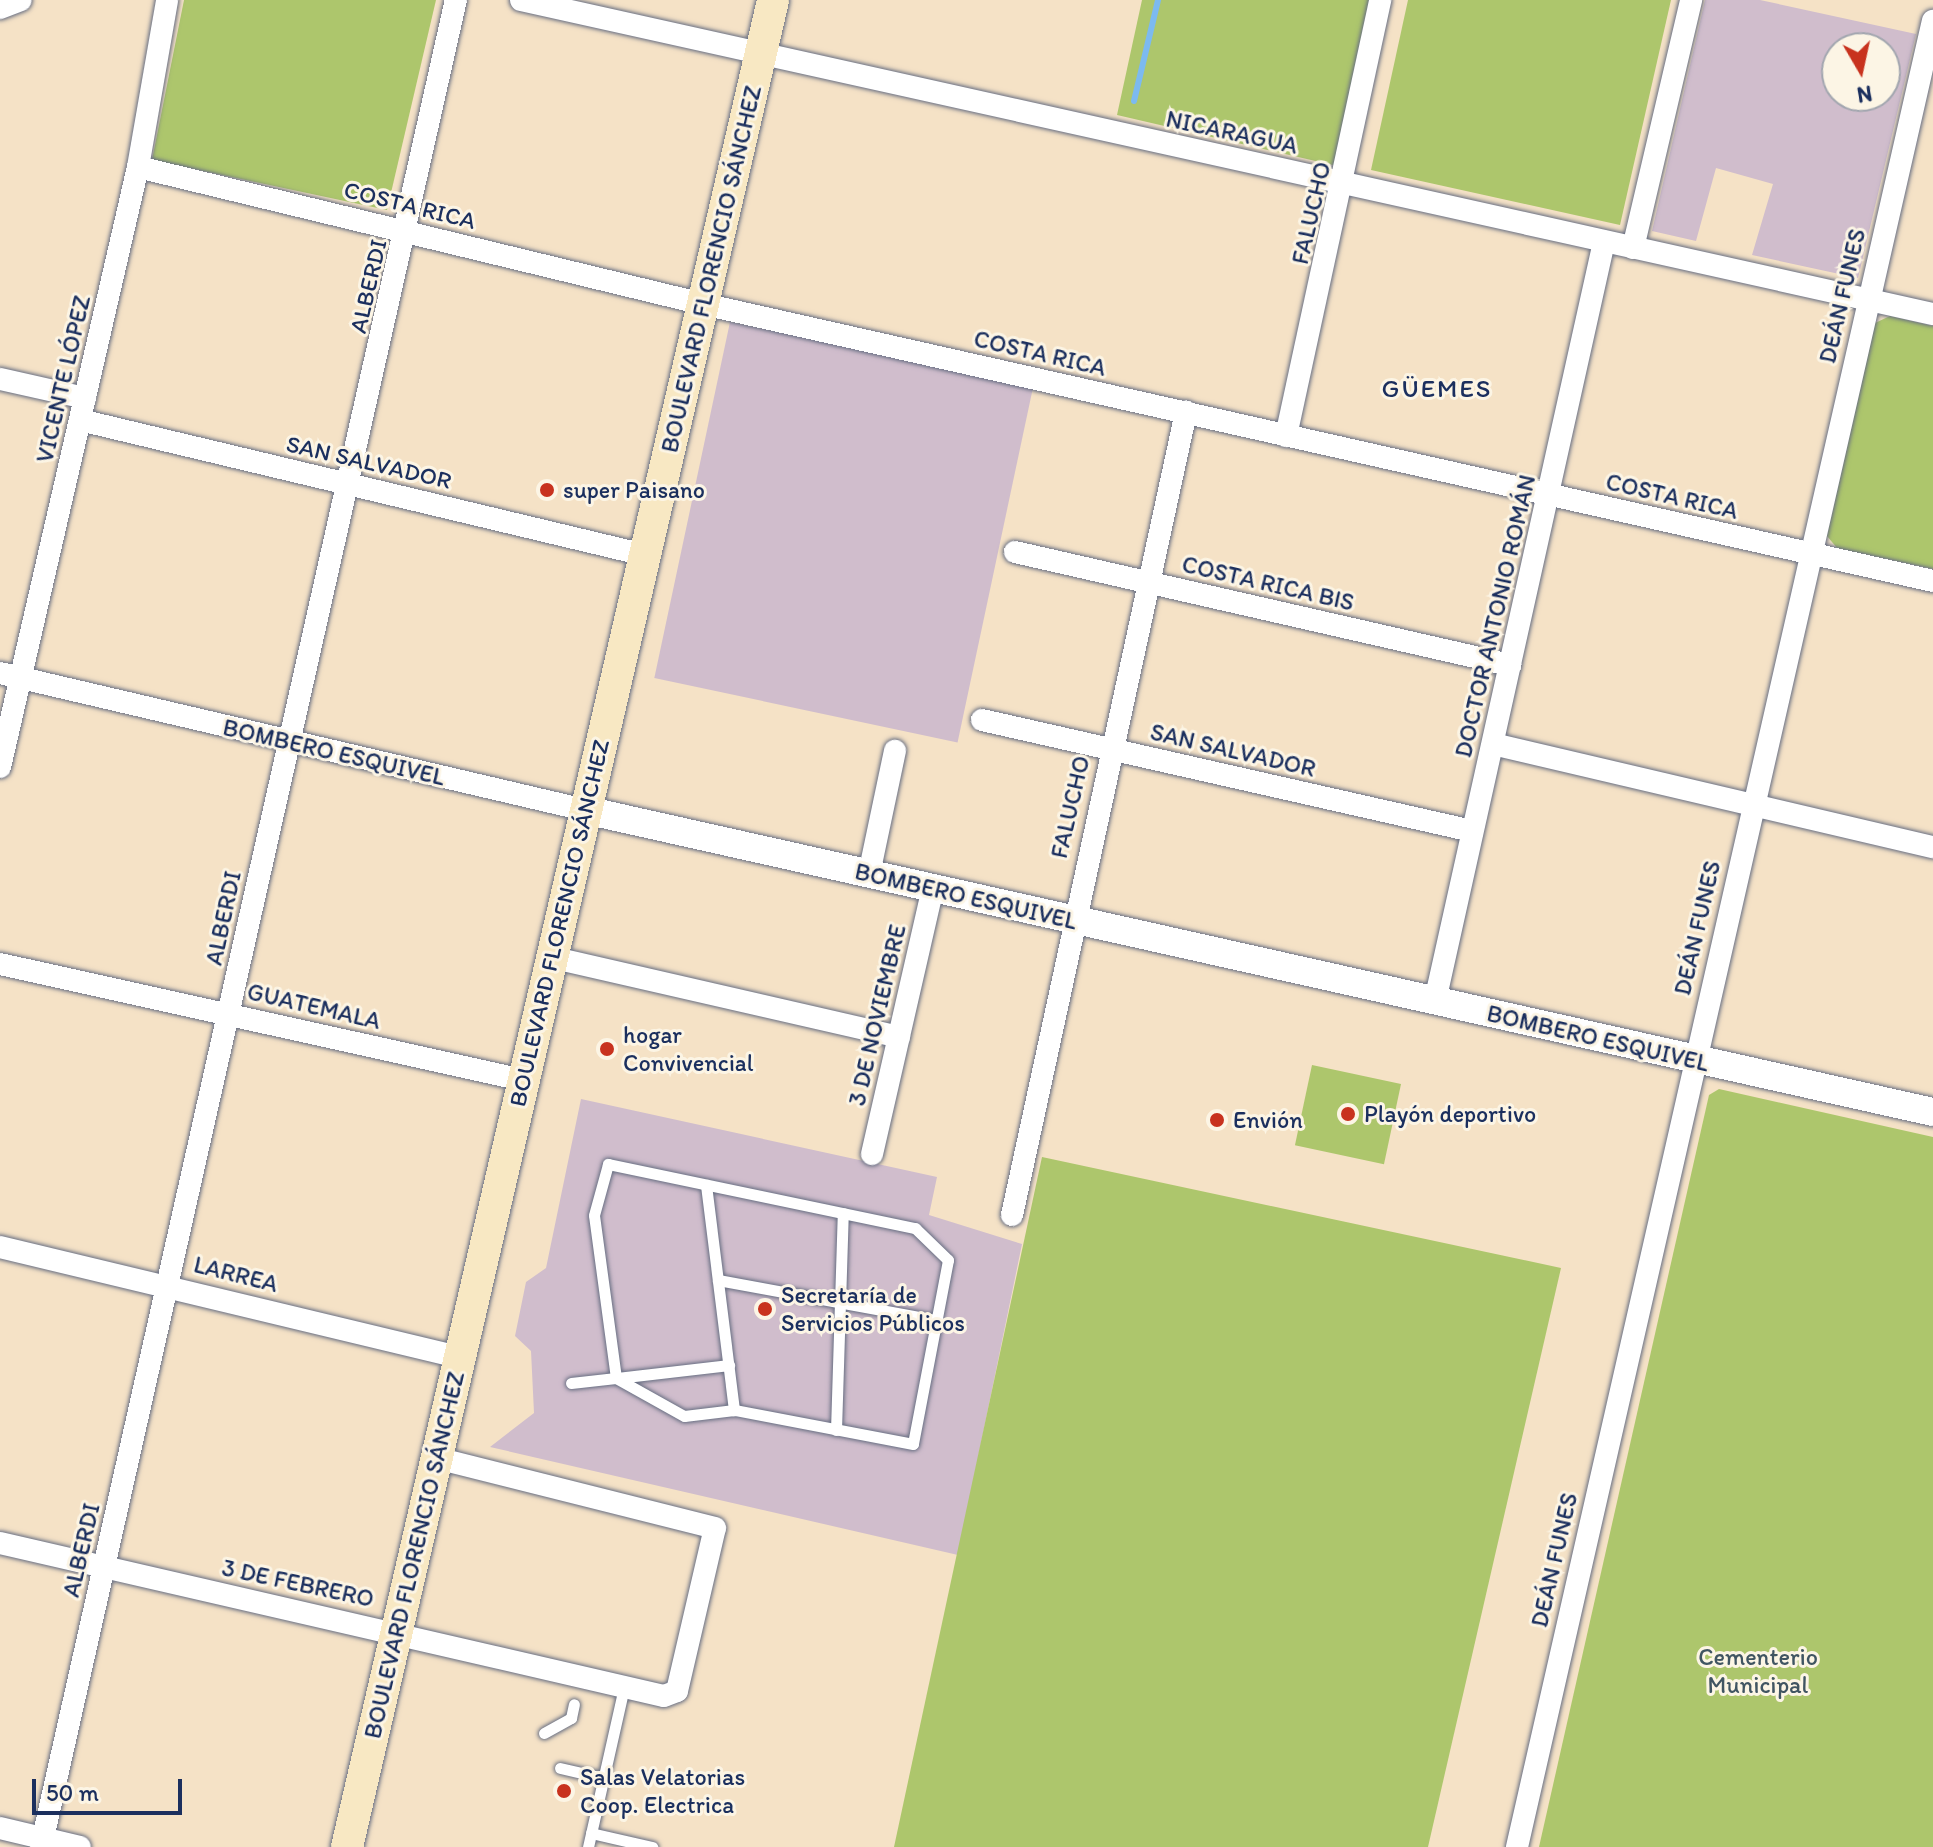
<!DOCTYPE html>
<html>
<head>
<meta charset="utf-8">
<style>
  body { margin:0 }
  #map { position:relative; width:1933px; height:1847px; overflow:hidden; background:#f5e2c6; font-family:Itim,sans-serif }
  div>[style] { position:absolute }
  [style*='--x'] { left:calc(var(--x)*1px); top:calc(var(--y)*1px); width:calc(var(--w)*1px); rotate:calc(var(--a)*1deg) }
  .industrial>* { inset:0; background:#d0bdcc; transform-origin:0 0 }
  .green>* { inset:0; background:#adc66c; transform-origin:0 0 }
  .stream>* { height:6px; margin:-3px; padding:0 3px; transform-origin:3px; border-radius:3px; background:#7cbaf0 }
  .roads { filter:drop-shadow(0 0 2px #676e82) drop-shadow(0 0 2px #676e82) }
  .service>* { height:11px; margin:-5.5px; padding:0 5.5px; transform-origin:5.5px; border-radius:5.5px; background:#fff }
  .minor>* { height:22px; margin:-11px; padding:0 11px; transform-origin:11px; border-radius:11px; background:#fff }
  .tertiary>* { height:28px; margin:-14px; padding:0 14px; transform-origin:14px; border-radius:14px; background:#fff }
  .secondary>* { height:32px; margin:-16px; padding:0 16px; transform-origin:16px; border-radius:16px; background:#f8e8c3 }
  .dots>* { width:22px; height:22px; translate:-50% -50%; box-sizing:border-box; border:4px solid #fcf5e5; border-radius:50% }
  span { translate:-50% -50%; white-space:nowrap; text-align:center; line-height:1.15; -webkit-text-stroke:6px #fcf5e5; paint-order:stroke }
  .street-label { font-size:24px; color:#1b2f5e }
  .poi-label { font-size:24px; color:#1b2f5e }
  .left { translate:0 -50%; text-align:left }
  .park-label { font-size:24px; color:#405562 }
  .neighbourhood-label { font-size:26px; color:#1b2f5e; letter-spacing:2px }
  .north { position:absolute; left:1821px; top:32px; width:80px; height:80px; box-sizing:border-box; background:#fcf5e5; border:2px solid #a2a6af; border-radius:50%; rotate:171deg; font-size:22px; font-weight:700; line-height:32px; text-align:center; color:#1b2f5e }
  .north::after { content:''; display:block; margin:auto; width:28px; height:36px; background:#c8321e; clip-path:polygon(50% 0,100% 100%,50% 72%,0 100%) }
  .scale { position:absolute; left:32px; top:1779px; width:150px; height:36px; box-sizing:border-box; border:4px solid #1b2f5e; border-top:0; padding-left:10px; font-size:24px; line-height:28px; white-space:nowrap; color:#1b2f5e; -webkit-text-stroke:6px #fcf5e5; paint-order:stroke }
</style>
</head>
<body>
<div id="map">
  <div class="industrial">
    <i style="clip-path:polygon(evenodd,1705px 0,1760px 0,1916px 34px,1858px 278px,1752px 255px,1773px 184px,1716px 168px,1696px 241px,1652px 231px,1705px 0,1885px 48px,1885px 96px,1837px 96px,1837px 48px,1885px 48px)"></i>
    <i style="left:730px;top:322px;width:310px;height:364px;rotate:12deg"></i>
    <i style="clip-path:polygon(581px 1099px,937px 1177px,929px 1215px,1022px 1244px,958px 1555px,490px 1447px,534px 1413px,531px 1351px,515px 1336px,526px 1282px,546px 1268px)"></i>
  </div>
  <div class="green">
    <i style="clip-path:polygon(184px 0,436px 0,387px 210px,152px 160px)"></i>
    <i style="clip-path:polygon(1142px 0,1369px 0,1337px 166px,1117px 115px)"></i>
    <i style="clip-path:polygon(1408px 0,1671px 0,1620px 225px,1371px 170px)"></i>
    <i style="clip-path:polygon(1890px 316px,1933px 326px,1933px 569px,1837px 548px,1827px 536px,1875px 323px)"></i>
    <i style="left:1312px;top:1065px;width:91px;height:82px;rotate:12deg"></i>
    <i style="clip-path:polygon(1719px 1089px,1933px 1137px,1933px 1847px,1539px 1847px,1709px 1095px)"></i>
    <i style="clip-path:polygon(1042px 1157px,1561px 1268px,1428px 1847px,894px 1847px)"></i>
  </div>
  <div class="stream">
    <i style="--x:1134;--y:101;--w:104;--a:-76.6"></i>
  </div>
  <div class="roads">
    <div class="service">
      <i style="--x:706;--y:1185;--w:227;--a:82.9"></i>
      <i style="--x:718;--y:1280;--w:222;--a:10.4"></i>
      <i style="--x:617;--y:1378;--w:113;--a:-6.6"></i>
      <i style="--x:571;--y:1383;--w:45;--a:-6.3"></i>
      <i style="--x:616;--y:1378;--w:164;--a:-97.7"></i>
      <i style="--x:594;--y:1215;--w:53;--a:-74.6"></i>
      <i style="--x:608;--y:1164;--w:314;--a:11.8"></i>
      <i style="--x:915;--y:1228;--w:46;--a:44.1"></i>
      <i style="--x:948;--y:1260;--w:187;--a:100.8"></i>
      <i style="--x:913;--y:1444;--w:182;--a:-169.2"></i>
      <i style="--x:734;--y:1410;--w:50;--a:173.2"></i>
      <i style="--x:684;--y:1416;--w:78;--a:-150.8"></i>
      <i style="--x:836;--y:1430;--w:217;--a:-88.2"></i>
      <i style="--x:544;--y:1733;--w:31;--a:-29"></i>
      <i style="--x:571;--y:1718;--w:14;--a:-78"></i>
      <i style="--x:560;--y:1768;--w:44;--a:13.1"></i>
      <i style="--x:591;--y:1833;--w:63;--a:12.9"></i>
      <i style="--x:588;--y:1847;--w:164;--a:-77.3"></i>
    </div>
    <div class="minor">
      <i style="--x:521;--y:0;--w:1446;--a:12.54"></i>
      <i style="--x:0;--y:8;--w:22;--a:-21"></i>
      <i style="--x:138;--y:167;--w:581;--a:13.63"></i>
      <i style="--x:703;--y:304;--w:1261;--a:12.69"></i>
      <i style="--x:1633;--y:248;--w:255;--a:-76.8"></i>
      <i style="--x:0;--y:379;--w:87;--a:12.6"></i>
      <i style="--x:80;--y:420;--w:581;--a:13.44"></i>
      <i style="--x:1286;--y:436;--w:446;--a:-77.8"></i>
      <i style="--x:1015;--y:552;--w:508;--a:12.86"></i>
      <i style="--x:0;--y:673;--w:601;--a:13.18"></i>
      <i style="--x:982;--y:720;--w:502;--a:12.76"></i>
      <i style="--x:1493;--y:744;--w:452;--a:13.2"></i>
      <i style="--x:0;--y:767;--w:616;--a:-77.05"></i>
      <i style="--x:138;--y:167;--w:169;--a:-80.1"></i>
      <i style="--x:869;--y:874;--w:126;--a:-78.1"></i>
      <i style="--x:550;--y:957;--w:358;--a:12.9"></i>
      <i style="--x:0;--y:964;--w:536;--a:12.51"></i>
      <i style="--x:1435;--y:1001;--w:778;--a:-77.45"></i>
      <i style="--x:872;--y:1154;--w:273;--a:-77.1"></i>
      <i style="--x:1012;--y:1215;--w:822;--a:-77.77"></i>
      <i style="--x:0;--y:1247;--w:472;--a:13.5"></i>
      <i style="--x:0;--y:1543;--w:681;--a:12.98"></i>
      <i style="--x:664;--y:1696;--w:14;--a:-21"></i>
      <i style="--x:677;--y:1691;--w:167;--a:-76.9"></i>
      <i style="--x:715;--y:1528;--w:288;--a:-165.9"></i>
      <i style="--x:0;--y:1828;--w:82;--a:13.4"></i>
      <i style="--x:41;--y:1847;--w:1893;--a:-77.34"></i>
      <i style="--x:1517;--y:1847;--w:1873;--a:-77.17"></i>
    </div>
    <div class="tertiary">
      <i style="--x:585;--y:810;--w:1381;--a:12.63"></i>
    </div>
    <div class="secondary">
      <i style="--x:347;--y:1847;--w:1895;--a:-77.01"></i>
    </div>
  </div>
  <div class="dots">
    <i style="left:547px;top:490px;background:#c8321e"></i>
    <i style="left:607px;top:1049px;background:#c8321e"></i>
    <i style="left:1348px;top:1114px;background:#c8321e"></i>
    <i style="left:1217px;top:1120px;background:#c8321e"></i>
    <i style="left:765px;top:1309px;background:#c8321e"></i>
    <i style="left:564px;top:1791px;background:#c8321e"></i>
  </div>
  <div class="street-label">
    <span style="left:1232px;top:132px;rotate:12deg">NICARAGUA</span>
    <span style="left:410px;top:205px;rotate:14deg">COSTA RICA</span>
    <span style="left:1311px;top:213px;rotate:-77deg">FALUCHO</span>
    <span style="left:711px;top:269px;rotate:-77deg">BOULEVARD FLORENCIO SÁNCHEZ</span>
    <span style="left:368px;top:286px;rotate:-77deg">ALBERDI</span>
    <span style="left:1842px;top:296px;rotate:-77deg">DEÁN FUNES</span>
    <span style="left:1040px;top:353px;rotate:13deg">COSTA RICA</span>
    <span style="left:63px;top:379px;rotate:-77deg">VICENTE LÓPEZ</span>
    <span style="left:369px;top:462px;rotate:13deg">SAN SALVADOR</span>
    <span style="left:1672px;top:496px;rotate:13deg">COSTA RICA</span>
    <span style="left:1268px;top:583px;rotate:13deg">COSTA RICA BIS</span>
    <span style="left:1495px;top:616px;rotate:-77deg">DOCTOR ANTONIO ROMÁN</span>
    <span style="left:1233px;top:750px;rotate:13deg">SAN SALVADOR</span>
    <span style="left:334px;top:752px;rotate:13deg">BOMBERO ESQUIVEL</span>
    <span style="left:1070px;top:807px;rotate:-77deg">FALUCHO</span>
    <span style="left:966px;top:896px;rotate:13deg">BOMBERO ESQUIVEL</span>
    <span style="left:223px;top:918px;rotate:-78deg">ALBERDI</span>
    <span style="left:559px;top:923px;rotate:-77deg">BOULEVARD FLORENCIO SÁNCHEZ</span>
    <span style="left:1697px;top:928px;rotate:-77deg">DEÁN FUNES</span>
    <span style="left:314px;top:1006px;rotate:13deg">GUATEMALA</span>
    <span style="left:877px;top:1015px;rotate:-77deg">3 DE NOVIEMBRE</span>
    <span style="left:1598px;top:1038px;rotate:13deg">BOMBERO ESQUIVEL</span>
    <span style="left:236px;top:1274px;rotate:14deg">LARREA</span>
    <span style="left:81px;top:1550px;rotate:-77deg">ALBERDI</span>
    <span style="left:414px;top:1555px;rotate:-77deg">BOULEVARD FLORENCIO SÁNCHEZ</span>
    <span style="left:1554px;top:1560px;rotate:-77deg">DEÁN FUNES</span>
    <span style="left:298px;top:1583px;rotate:12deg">3 DE FEBRERO</span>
  </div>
  <div class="poi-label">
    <span class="left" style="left:563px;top:490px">super Paisano</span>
    <span class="left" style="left:623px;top:1049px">hogar<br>Convivencial</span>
    <span class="left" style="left:1364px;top:1114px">Playón deportivo</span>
    <span class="left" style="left:1233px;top:1120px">Envión</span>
    <span class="left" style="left:781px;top:1309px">Secretaría de<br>Servicios Públicos</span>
    <span class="left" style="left:580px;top:1791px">Salas Velatorias<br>Coop. Electrica</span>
  </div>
  <div class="park-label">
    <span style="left:1758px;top:1671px">Cementerio<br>Municipal</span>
  </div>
  <div class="neighbourhood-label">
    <span style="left:1437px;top:389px">GÜEMES</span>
  </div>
  <div class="north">N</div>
  <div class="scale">50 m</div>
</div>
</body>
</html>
